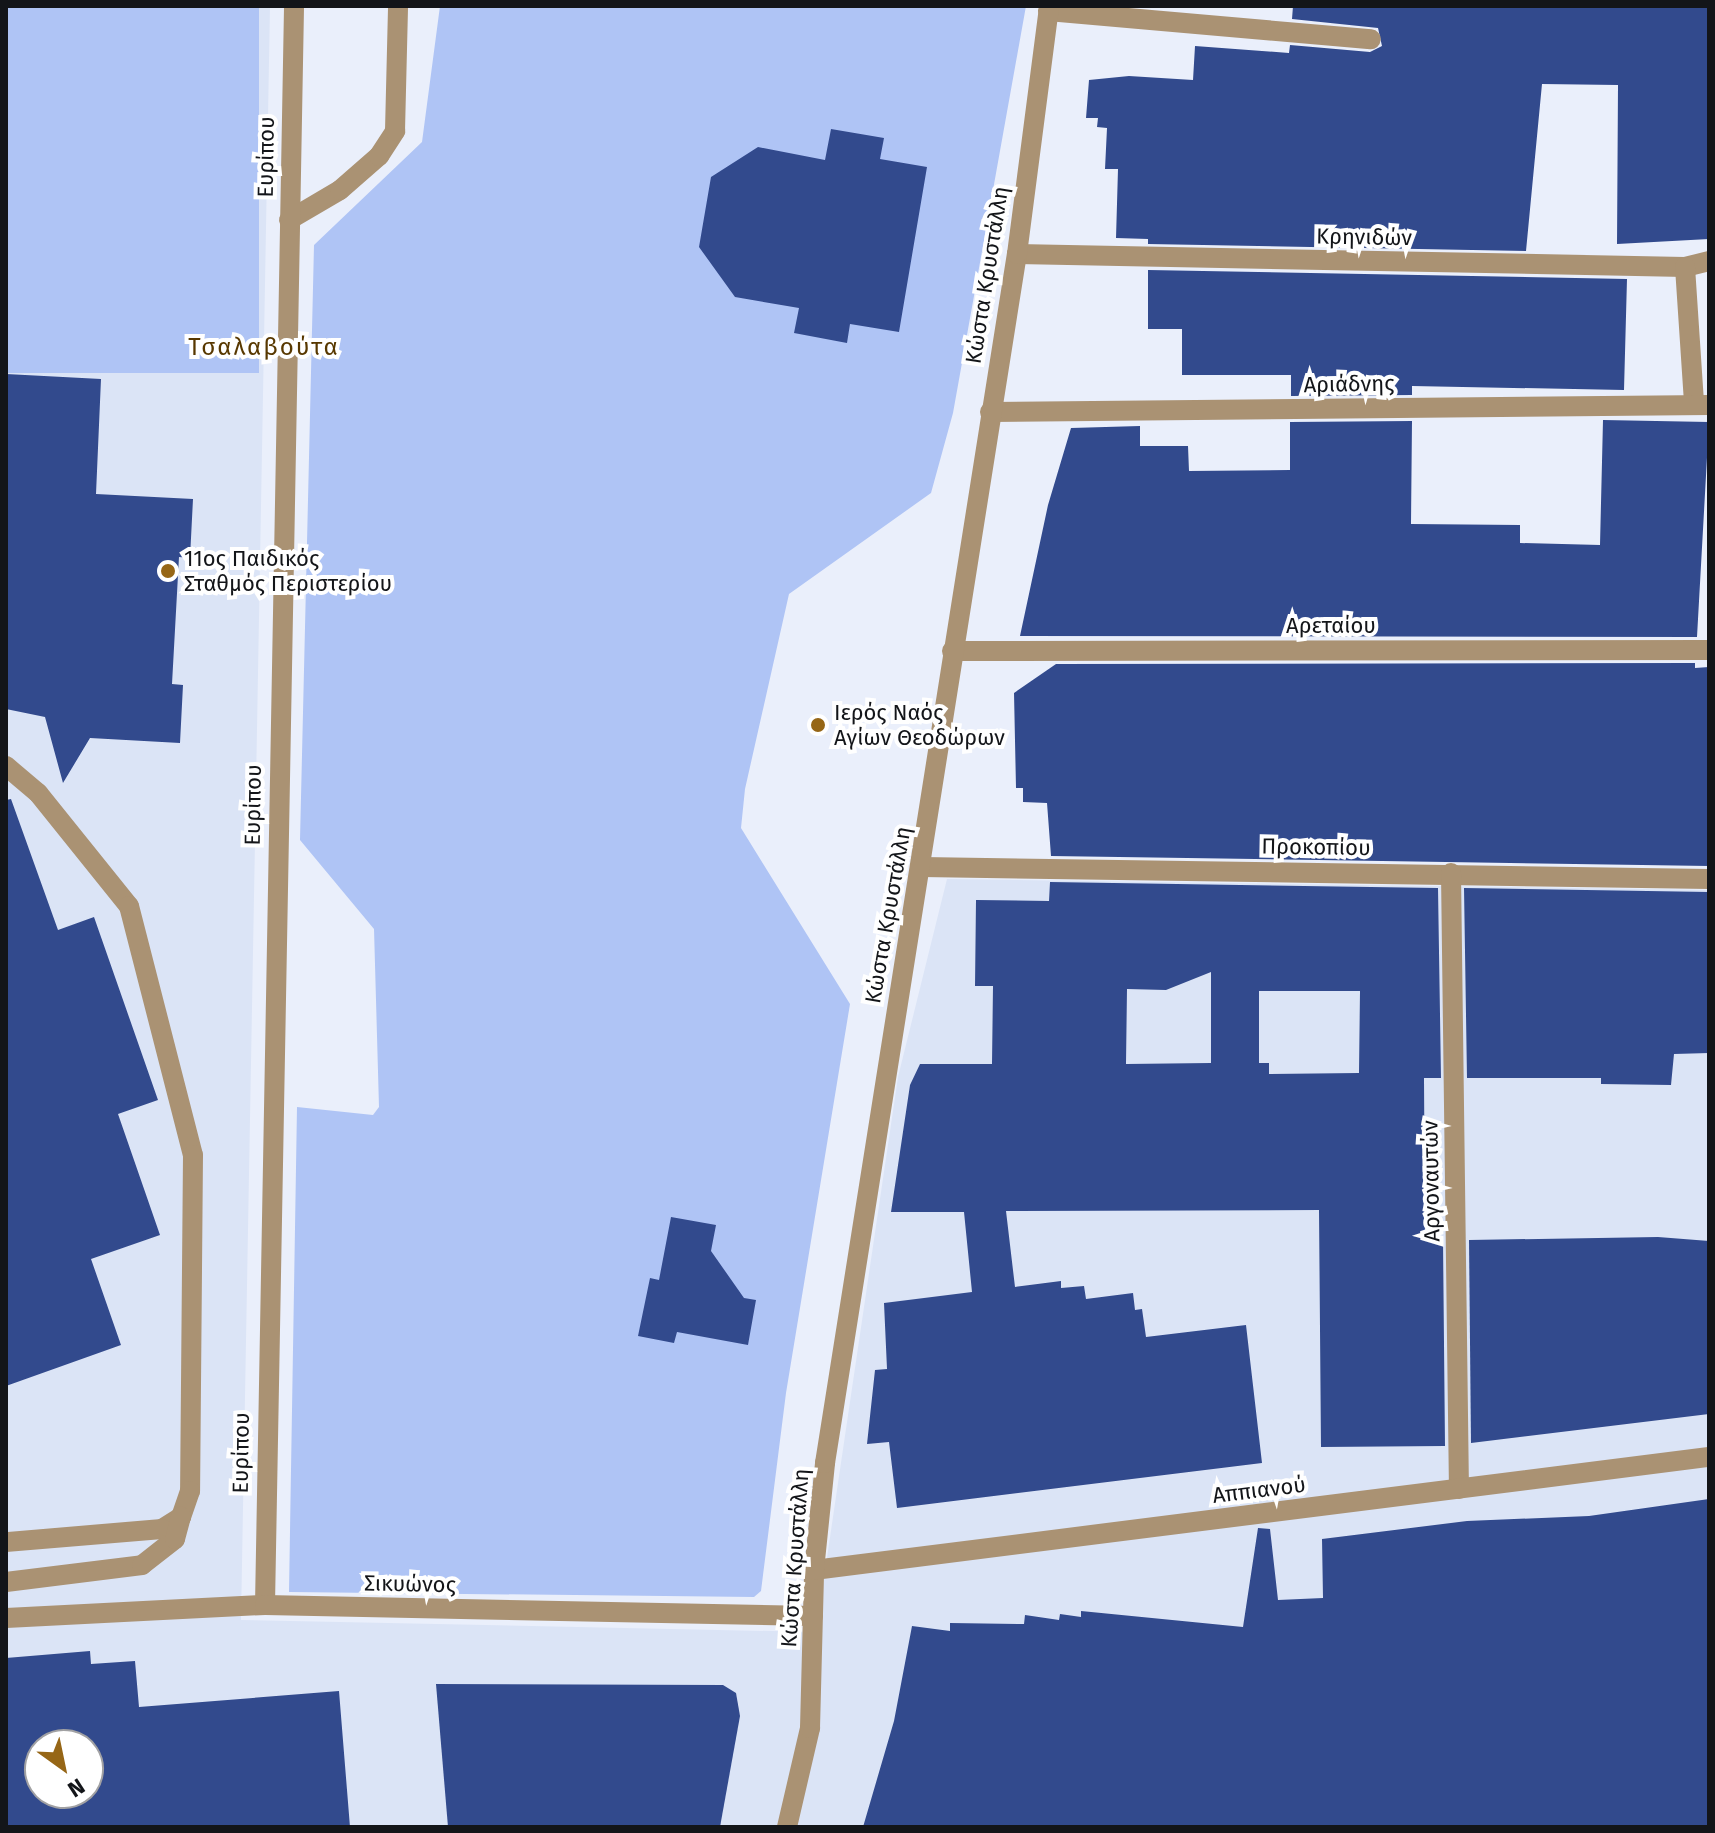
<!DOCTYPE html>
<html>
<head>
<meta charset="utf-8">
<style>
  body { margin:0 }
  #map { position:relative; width:1715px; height:1833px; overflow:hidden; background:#eaeffb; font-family:"Fira Sans",sans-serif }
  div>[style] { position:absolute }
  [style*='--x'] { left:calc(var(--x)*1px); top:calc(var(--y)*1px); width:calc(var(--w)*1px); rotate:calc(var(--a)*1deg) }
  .built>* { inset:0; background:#dbe4f6 }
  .green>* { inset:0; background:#afc4f5; transform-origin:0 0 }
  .building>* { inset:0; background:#324a8d }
  .lane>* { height:20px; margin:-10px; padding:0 10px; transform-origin:10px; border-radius:10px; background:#aa9273 }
  .street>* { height:20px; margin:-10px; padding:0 10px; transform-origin:10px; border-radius:10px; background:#aa9273 }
  .dots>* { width:22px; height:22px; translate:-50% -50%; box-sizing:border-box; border:4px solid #fff; border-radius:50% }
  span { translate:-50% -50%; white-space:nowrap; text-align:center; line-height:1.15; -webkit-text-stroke:8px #fff; paint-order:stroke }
  .street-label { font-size:22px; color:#131519 }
  .poi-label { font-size:22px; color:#131519 }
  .left { translate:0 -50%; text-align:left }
  .neighbourhood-label { font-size:24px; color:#583800; letter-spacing:2px }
  .frame { position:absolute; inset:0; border:8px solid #131519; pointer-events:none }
  .north { position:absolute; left:24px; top:1729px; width:80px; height:80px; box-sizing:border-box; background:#fff; border:2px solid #a1a1a3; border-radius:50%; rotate:147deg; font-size:22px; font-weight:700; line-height:32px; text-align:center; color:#131519 }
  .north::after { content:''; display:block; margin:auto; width:28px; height:36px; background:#966616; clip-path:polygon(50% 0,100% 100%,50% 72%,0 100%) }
</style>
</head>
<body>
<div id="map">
  <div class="built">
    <i style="clip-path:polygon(evenodd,6px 6px,270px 6px,241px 1620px,816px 1632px,898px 1077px,947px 879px,1709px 890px,1709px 1827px,6px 1827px,6px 6px,40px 1745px,88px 1745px,88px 1793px,40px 1793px,40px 1745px)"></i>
  </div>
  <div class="green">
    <i style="left:6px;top:6px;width:253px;height:367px"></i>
    <i style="clip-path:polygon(440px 6px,1026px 6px,953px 413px,931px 493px,789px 594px,745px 789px,741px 828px,850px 1004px,786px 1393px,761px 1591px,754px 1597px,289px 1592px,297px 1107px,373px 1115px,379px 1107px,374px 929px,300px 840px,314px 245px,422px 142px)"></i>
  </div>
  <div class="building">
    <i style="clip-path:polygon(1293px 6px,1709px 6px,1709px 239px,1617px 244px,1618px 85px,1542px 84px,1526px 251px,1148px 244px,1148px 239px,1116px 238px,1118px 169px,1105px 169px,1107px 128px,1097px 127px,1098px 118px,1086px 118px,1089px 80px,1129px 76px,1193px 80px,1195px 46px,1289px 53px,1290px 45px,1370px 52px,1382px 46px,1378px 28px,1292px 19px)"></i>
    <i style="clip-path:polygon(831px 129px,884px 138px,880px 159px,927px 167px,899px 332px,850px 324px,847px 343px,794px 333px,799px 308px,735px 297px,699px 247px,711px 177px,758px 147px,825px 160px)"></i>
    <i style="clip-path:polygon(1148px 270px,1627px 279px,1624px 390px,1412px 386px,1412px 395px,1291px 396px,1291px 375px,1182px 375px,1182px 329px,1148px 329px)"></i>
    <i style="clip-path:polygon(6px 374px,101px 379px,96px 494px,193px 499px,190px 558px,179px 557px,172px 684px,183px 685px,180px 743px,90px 738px,63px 783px,45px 717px,6px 709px)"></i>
    <i style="clip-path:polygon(1603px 420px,1709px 422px,1697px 637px,1020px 636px,1048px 505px,1071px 428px,1140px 426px,1140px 446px,1188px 446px,1189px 471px,1290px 470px,1290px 422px,1412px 421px,1411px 524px,1520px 525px,1520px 543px,1600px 545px)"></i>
    <i style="clip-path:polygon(1695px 663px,1695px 668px,1709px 667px,1709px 866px,1051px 856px,1047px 803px,1023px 802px,1023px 788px,1016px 788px,1014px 693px,1056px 664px)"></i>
    <i style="clip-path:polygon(11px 799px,58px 930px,94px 917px,158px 1100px,118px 1114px,160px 1235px,91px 1259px,121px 1345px,6px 1386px,6px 800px)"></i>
    <i style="clip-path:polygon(evenodd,1050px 882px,1438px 888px,1441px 1078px,1424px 1078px,1425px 1240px,1443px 1240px,1445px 1446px,1321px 1447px,1319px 1210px,1006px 1211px,1015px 1287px,1061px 1281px,1061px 1288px,1084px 1286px,1086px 1299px,1133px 1293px,1135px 1310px,1142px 1309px,1146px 1337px,1246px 1325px,1262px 1463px,897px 1508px,889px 1442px,867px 1444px,875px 1370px,887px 1369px,884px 1303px,972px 1292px,964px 1212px,891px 1212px,910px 1085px,920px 1064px,992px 1064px,993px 986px,975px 986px,976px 900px,1049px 901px,1050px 882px,1211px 972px,1211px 1063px,1126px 1064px,1127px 989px,1166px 990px,1211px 972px,1050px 882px,1259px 991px,1360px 991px,1359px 1073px,1269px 1074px,1269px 1063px,1259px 1063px,1259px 991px)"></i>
    <i style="clip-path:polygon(1464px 888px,1709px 892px,1709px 1053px,1674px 1054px,1671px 1085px,1601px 1084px,1601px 1078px,1467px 1078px)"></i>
    <i style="clip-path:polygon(671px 1217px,716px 1225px,711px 1251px,744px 1298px,756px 1300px,748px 1345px,677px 1332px,674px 1343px,638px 1336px,650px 1278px,659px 1280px)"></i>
    <i style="clip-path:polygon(1658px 1237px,1709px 1241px,1709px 1414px,1471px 1443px,1469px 1240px)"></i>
    <i style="clip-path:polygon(1709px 1499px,1709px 1827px,863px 1827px,894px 1721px,912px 1626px,950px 1631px,950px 1623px,1024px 1624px,1025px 1615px,1059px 1620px,1060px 1614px,1081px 1617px,1081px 1611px,1243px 1627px,1258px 1528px,1270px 1529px,1278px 1600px,1323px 1598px,1322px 1539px,1467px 1521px,1589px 1516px)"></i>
    <i style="clip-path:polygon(evenodd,90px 1651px,91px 1664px,135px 1661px,139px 1707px,339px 1691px,350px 1827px,6px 1827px,6px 1658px,90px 1651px,40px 1745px,88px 1745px,88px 1793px,40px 1793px,40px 1745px)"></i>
    <i style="clip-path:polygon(436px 1684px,723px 1685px,736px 1693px,740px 1716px,720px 1827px,448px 1827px)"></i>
  </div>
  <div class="lane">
    <i style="--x:289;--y:220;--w:59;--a:-30.5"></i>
    <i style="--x:340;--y:190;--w:52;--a:-41.1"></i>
    <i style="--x:379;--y:156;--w:30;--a:-57"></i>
    <i style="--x:395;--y:131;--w:125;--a:-88.6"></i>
    <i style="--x:6;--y:766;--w:42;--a:40.2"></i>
    <i style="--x:38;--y:793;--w:145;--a:51.2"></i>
    <i style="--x:129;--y:906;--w:257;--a:75.6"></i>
    <i style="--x:193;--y:1155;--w:336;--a:90.5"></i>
    <i style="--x:190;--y:1491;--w:28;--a:109"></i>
    <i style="--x:181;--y:1517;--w:22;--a:148"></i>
    <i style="--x:162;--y:1529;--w:157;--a:175.2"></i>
    <i style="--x:6;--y:1582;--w:137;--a:-7.1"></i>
    <i style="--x:142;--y:1565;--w:42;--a:-38.2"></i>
    <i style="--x:175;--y:1539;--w:23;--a:-75"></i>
  </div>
  <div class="street">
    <i style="--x:1048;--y:11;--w:324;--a:5"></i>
    <i style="--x:1017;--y:254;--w:668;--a:1.11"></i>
    <i style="--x:1685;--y:267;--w:25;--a:-14"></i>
    <i style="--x:1685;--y:267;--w:137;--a:86.2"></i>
    <i style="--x:990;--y:412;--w:719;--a:-0.56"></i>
    <i style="--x:952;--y:651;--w:757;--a:-0.08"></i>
    <i style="--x:922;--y:867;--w:787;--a:0.87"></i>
    <i style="--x:1451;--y:873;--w:616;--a:89.26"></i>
    <i style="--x:814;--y:1570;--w:902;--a:-7.2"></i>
    <i style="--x:265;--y:1605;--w:1599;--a:-88.96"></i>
    <i style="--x:6;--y:1618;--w:259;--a:-2.9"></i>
    <i style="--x:265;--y:1605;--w:548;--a:1.15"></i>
    <i style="--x:787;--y:1827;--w:102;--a:-76.9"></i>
    <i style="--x:810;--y:1728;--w:158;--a:-88.5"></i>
    <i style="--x:814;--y:1570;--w:108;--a:-84.1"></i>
    <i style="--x:825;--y:1463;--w:1224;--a:-80.98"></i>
    <i style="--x:1017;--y:254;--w:250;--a:-82.6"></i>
  </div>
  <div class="dots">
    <i style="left:168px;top:571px;background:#966616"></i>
    <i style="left:818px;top:725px;background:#966616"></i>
  </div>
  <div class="street-label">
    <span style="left:266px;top:157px;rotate:-89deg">Ευρίπου</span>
    <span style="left:1364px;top:237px;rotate:1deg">Κρηνιδών</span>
    <span style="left:987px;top:275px;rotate:-81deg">Κώστα Κρυστάλλη</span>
    <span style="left:1349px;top:384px;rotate:-1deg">Αριάδνης</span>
    <span style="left:1331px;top:626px">Αρεταίου</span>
    <span style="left:253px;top:805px;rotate:-89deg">Ευρίπου</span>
    <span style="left:1316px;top:847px;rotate:1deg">Προκοπίου</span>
    <span style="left:888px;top:915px;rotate:-80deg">Κώστα Κρυστάλλη</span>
    <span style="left:1431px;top:1181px;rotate:-91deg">Αργοναυτών</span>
    <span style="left:241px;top:1453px;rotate:-89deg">Ευρίπου</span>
    <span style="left:1259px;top:1490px;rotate:-7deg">Αππιανού</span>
    <span style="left:795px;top:1558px;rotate:-86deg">Κώστα Κρυστάλλη</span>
    <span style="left:410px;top:1584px;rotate:1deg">Σικυώνος</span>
  </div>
  <div class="poi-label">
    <span class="left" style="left:184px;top:571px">11ος Παιδικός<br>Σταθμός Περιστερίου</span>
    <span class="left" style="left:834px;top:725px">Ιερός Ναός<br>Αγίων Θεοδώρων</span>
  </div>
  <div class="neighbourhood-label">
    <span style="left:264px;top:348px">Τσαλαβούτα</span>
  </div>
  <div class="frame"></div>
  <div class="north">N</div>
</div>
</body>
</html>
